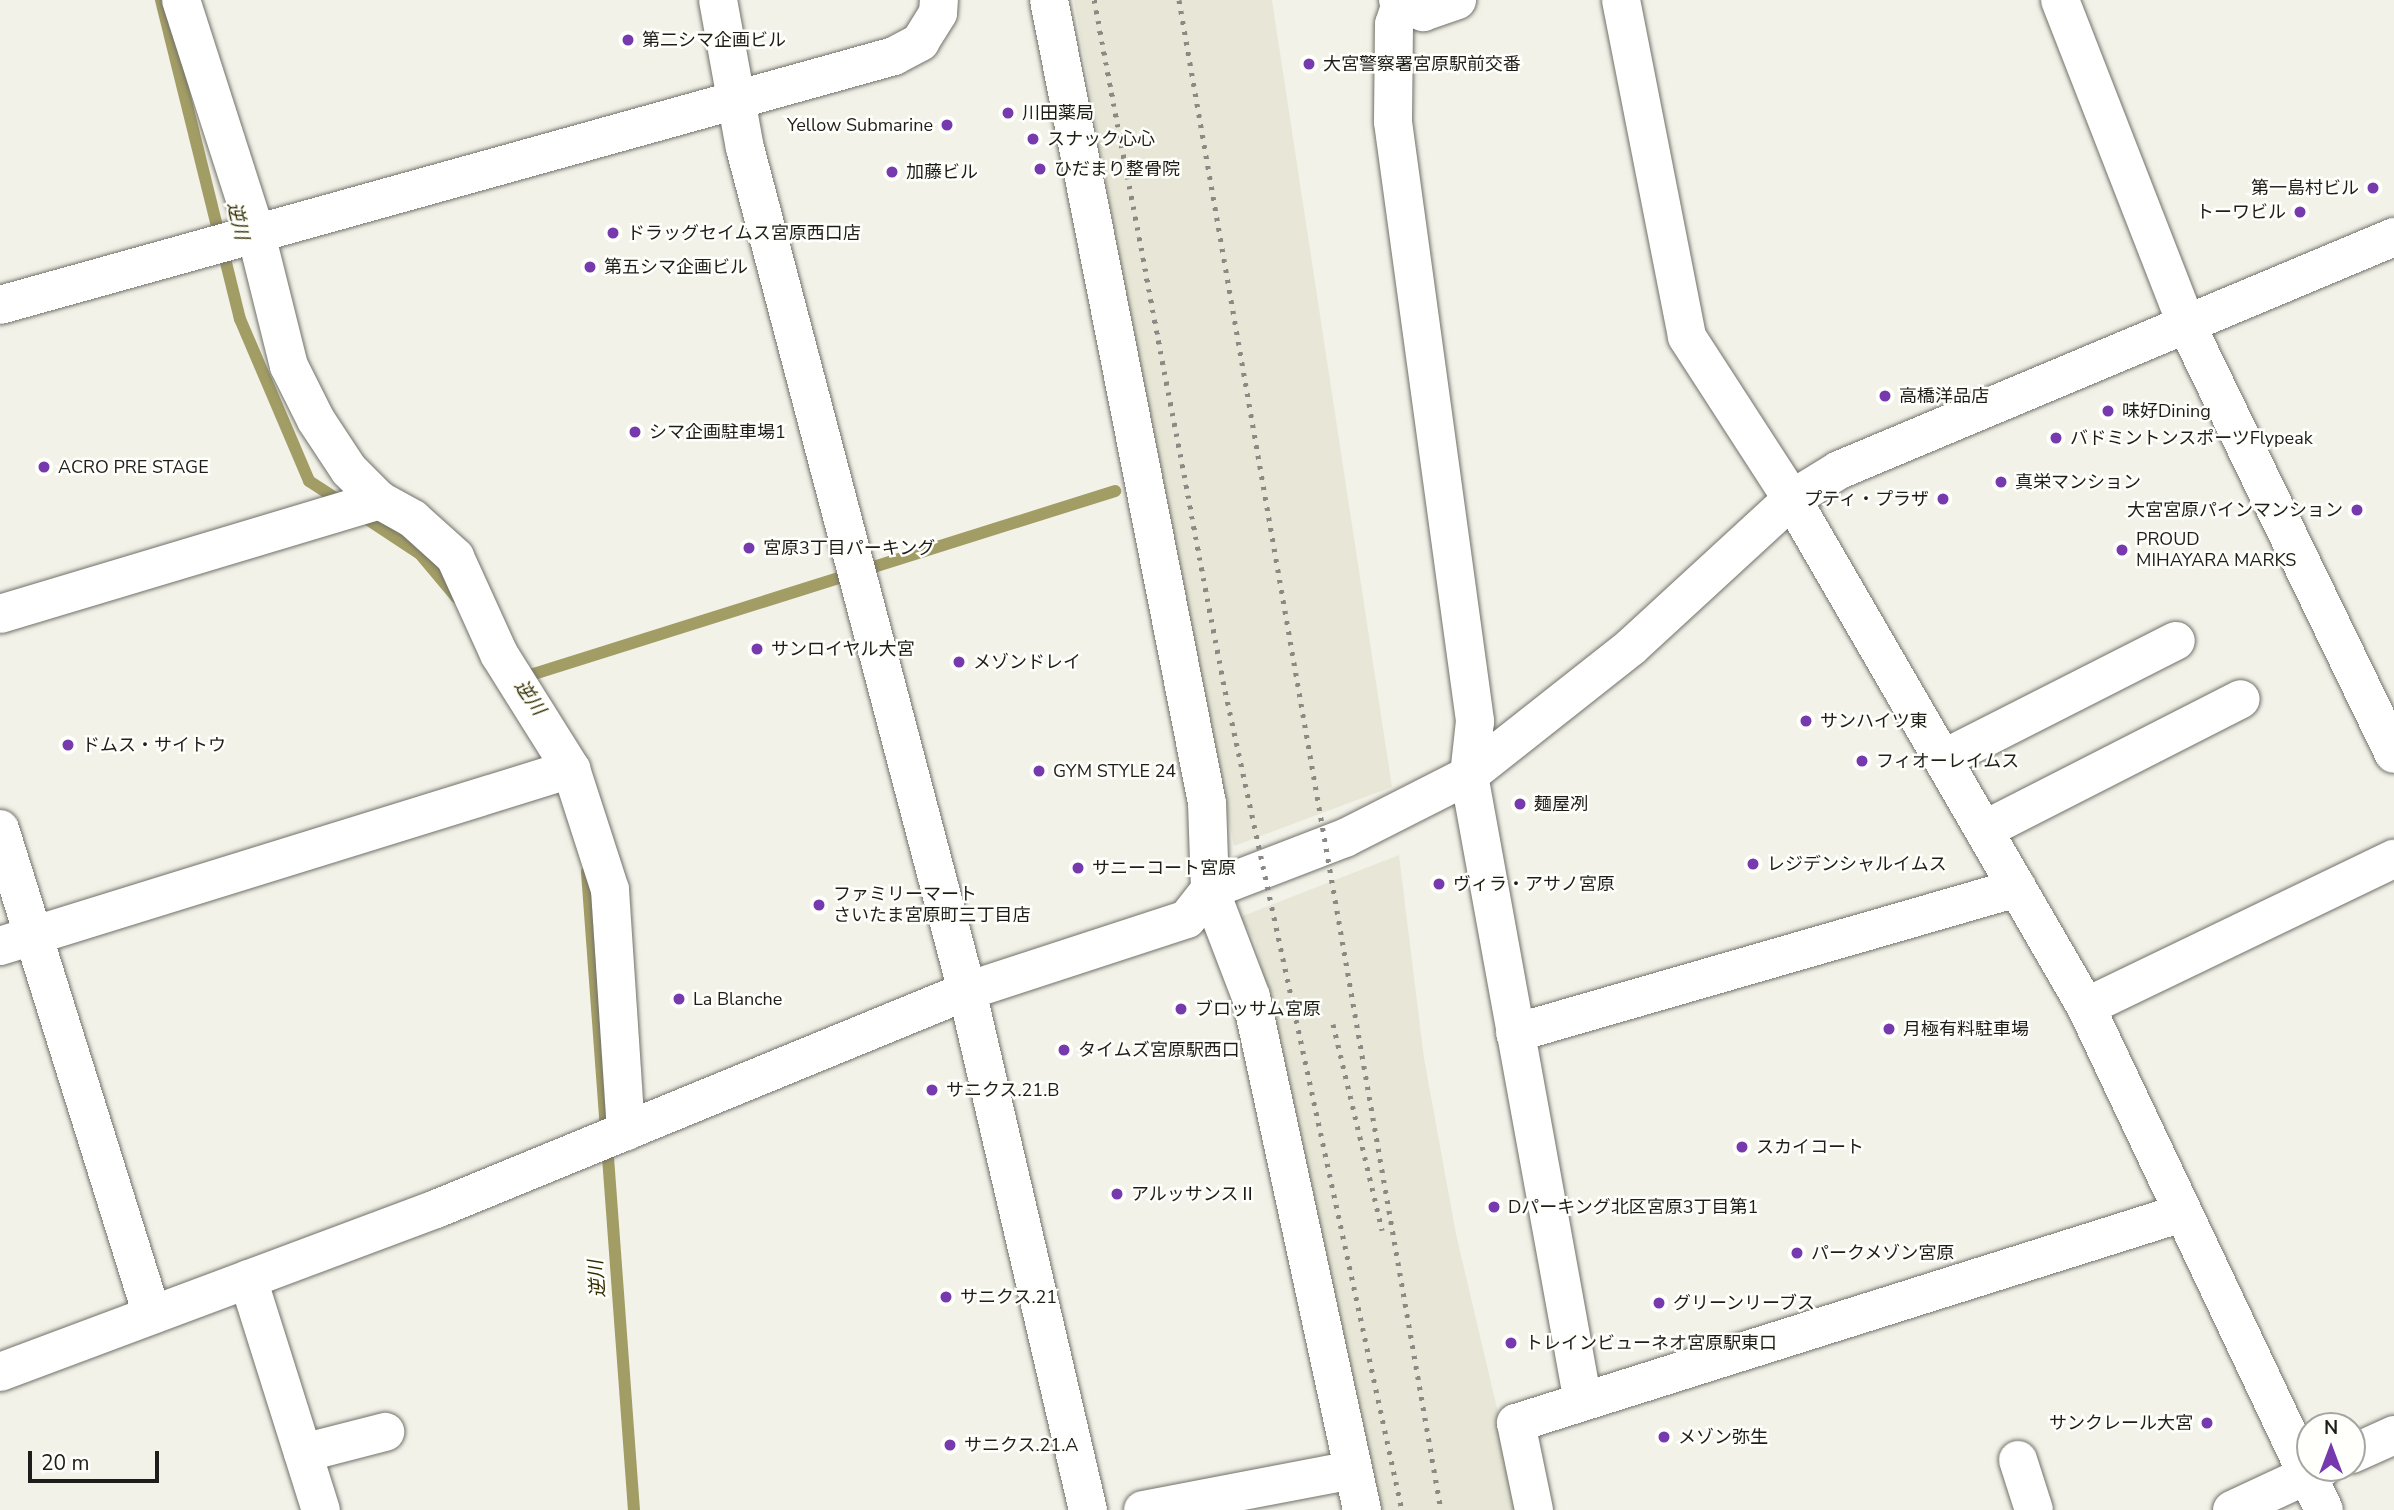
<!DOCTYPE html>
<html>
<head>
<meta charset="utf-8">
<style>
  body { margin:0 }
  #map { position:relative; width:2394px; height:1510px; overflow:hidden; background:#f2f2e9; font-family:"Nunito Sans","Noto Sans JP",sans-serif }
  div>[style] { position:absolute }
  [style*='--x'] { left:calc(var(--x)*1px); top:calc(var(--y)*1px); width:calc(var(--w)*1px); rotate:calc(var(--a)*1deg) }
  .built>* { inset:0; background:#e8e7d7 }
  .stream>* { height:12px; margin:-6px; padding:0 6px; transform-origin:6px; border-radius:6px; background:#a29c65 }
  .roads { filter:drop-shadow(0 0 2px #717169) drop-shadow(0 0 2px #717169) }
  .minor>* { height:38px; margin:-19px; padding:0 19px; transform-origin:19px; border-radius:19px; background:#fff }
  .rail>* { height:5px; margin-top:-2.5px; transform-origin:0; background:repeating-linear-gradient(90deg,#8a8983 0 3.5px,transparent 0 10.5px) }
  .dots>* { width:19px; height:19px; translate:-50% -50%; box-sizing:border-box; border:4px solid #fffffb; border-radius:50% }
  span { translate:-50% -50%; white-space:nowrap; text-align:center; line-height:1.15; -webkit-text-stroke:5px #fffffb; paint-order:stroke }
  .poi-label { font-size:18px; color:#1e1d1a }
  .left { translate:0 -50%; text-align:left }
  .right { translate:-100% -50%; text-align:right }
  .water-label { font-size:19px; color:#322c00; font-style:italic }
  .north { position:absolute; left:2296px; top:1412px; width:70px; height:70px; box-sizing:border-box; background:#fffffb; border:2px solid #a5a5a1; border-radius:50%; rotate:0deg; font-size:19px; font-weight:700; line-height:28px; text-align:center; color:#1e1d1a }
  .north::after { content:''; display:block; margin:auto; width:24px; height:32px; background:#7639ae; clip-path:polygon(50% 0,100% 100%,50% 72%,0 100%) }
  .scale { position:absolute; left:28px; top:1451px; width:131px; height:32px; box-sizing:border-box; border:4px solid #1e1d1a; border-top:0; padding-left:9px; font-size:21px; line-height:24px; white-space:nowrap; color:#1e1d1a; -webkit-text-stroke:5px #fffffb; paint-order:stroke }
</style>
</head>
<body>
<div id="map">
  <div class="built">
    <i style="clip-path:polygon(1074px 0,1272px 0,1392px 787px,1234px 846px,1152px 443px)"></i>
    <i style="clip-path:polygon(1399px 855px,1424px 1058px,1456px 1234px,1521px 1510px,1379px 1510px,1270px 1004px,1255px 941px,1240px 917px)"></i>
  </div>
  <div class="stream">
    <i style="--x:161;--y:0;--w:329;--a:76.1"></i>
    <i style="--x:240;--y:319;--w:176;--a:66.9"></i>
    <i style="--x:309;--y:481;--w:40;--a:32.9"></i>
    <i style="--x:358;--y:513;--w:74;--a:33.5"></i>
    <i style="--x:420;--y:554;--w:57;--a:49.9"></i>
    <i style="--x:521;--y:678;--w:623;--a:-17.47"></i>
    <i style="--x:587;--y:872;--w:640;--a:85.79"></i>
  </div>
  <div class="roads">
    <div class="minor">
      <i style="--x:181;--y:0;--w:246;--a:72.2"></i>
      <i style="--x:256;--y:234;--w:136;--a:76"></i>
      <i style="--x:289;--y:366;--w:60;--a:63.4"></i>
      <i style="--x:316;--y:420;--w:60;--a:56.6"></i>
      <i style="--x:349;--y:470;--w:42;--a:45"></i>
      <i style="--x:379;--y:500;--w:39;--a:29"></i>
      <i style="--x:413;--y:519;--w:57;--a:42.1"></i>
      <i style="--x:455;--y:557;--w:107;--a:65.6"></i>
      <i style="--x:499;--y:654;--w:136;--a:57.9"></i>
      <i style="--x:718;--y:0;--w:150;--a:79.7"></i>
      <i style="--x:745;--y:148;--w:872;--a:75.25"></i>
      <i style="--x:967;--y:991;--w:533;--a:76.88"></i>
      <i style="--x:1049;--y:0;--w:818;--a:78.87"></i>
      <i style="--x:1207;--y:803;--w:87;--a:88"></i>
      <i style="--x:1210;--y:890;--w:115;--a:69"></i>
      <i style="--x:1251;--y:997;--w:525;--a:77.79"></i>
      <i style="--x:1398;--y:0;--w:28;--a:26"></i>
      <i style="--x:1423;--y:12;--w:36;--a:-19"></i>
      <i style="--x:1621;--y:0;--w:343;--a:78.9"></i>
      <i style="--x:1687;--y:337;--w:193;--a:57.1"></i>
      <i style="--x:1792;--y:499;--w:587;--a:59.94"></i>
      <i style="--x:2086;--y:1007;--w:556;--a:64.68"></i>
      <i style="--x:2060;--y:0;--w:350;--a:68.7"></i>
      <i style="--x:2187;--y:326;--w:475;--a:64.2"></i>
      <i style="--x:1401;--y:3;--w:22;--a:108"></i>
      <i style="--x:1394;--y:24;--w:98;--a:90.6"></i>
      <i style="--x:1393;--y:122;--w:605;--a:82.2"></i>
      <i style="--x:1475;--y:721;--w:54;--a:96.3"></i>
      <i style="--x:1469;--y:775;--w:632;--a:79.7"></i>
      <i style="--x:0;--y:305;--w:928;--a:-15.56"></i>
      <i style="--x:894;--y:56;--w:30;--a:-28"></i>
      <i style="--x:920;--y:42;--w:34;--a:-58"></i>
      <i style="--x:938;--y:13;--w:13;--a:-86"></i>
      <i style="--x:0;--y:614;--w:396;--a:-16.7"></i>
      <i style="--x:1943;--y:759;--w:261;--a:-26.9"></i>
      <i style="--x:0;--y:829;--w:509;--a:72.63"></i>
      <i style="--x:1984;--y:830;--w:288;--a:-27"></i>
      <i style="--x:0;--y:946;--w:598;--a:-17.22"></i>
      <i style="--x:571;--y:769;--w:127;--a:72.1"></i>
      <i style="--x:610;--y:890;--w:242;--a:86.2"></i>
      <i style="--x:2086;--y:1007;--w:342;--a:-25.7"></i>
      <i style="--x:1515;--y:1033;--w:523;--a:-16.11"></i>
      <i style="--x:248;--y:1279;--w:242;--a:72.5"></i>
      <i style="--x:0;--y:1372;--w:465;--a:-20.5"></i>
      <i style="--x:436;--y:1209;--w:574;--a:-22.32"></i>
      <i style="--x:967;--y:991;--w:231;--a:-18.1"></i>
      <i style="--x:1187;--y:919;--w:37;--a:-52"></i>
      <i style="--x:1210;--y:890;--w:145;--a:-21.1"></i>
      <i style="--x:1345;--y:838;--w:139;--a:-26.9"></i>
      <i style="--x:1469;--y:775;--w:206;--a:-38.3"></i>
      <i style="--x:1631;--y:647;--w:219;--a:-42.6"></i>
      <i style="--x:1792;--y:499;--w:55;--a:-31.7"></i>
      <i style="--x:1839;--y:470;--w:602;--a:-22.77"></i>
      <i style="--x:303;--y:1453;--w:85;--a:-14.4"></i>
      <i style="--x:2352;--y:1454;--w:46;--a:-24.3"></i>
      <i style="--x:2018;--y:1460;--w:52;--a:72.3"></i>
      <i style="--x:1143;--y:1510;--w:213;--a:-10.8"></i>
      <i style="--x:1534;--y:1510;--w:89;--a:-101.7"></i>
      <i style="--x:1516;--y:1423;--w:698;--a:-17.5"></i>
      <i style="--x:2232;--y:1510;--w:99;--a:-25"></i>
    </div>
  </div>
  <div class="rail">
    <i style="--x:1094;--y:0;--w:693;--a:79.27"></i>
    <i style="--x:1223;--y:681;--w:848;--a:77.82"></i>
    <i style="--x:1179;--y:0;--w:1533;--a:80.16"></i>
    <i style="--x:1333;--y:1024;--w:212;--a:76.6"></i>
  </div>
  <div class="dots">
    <i style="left:628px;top:40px;background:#7639ae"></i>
    <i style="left:1309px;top:64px;background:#7639ae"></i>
    <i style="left:1008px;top:113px;background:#7639ae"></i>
    <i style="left:947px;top:125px;background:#7639ae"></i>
    <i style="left:1033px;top:139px;background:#7639ae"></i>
    <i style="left:1040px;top:169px;background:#7639ae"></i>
    <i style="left:892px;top:172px;background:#7639ae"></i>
    <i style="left:2373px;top:188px;background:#7639ae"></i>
    <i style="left:2300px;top:212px;background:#7639ae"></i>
    <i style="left:613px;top:233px;background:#7639ae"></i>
    <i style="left:590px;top:267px;background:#7639ae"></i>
    <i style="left:1885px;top:396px;background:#7639ae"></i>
    <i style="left:2108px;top:411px;background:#7639ae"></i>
    <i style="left:635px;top:432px;background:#7639ae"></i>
    <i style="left:2056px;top:438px;background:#7639ae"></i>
    <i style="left:44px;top:467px;background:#7639ae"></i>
    <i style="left:2001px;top:482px;background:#7639ae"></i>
    <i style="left:1943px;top:499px;background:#7639ae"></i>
    <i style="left:2357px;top:510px;background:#7639ae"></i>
    <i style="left:749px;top:548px;background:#7639ae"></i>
    <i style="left:2122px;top:550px;background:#7639ae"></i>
    <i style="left:757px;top:649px;background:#7639ae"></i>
    <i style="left:959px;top:662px;background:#7639ae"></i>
    <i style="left:1806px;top:721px;background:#7639ae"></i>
    <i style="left:68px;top:745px;background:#7639ae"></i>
    <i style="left:1862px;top:761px;background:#7639ae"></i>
    <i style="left:1039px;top:771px;background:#7639ae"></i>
    <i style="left:1520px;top:804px;background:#7639ae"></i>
    <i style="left:1753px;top:864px;background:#7639ae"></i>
    <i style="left:1078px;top:868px;background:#7639ae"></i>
    <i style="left:1439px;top:884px;background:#7639ae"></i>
    <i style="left:819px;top:905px;background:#7639ae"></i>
    <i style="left:679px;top:999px;background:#7639ae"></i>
    <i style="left:1181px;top:1009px;background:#7639ae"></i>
    <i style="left:1889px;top:1029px;background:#7639ae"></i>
    <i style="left:1064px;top:1050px;background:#7639ae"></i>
    <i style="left:932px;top:1090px;background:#7639ae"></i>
    <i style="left:1742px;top:1147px;background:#7639ae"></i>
    <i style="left:1117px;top:1194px;background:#7639ae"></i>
    <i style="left:1494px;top:1207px;background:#7639ae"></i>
    <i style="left:1797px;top:1253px;background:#7639ae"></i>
    <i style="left:946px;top:1297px;background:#7639ae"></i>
    <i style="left:1659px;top:1303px;background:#7639ae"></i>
    <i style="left:1511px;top:1343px;background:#7639ae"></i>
    <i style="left:2207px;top:1423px;background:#7639ae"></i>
    <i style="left:1664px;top:1437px;background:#7639ae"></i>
    <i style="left:950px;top:1445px;background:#7639ae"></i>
  </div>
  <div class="poi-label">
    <span class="left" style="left:642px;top:40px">第二シマ企画ビル</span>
    <span class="left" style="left:1323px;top:64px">大宮警察署宮原駅前交番</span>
    <span class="left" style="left:1022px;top:113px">川田薬局</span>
    <span class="right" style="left:933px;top:125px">Yellow Submarine</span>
    <span class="left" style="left:1047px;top:139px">スナック心心</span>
    <span class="left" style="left:1054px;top:169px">ひだまり整骨院</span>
    <span class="left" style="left:906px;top:172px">加藤ビル</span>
    <span class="right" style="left:2359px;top:188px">第一島村ビル</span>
    <span class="right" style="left:2286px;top:212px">トーワビル</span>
    <span class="left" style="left:627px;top:233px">ドラッグセイムス宮原西口店</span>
    <span class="left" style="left:604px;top:267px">第五シマ企画ビル</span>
    <span class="left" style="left:1899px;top:396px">高橋洋品店</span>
    <span class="left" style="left:2122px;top:411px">味好Dining</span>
    <span class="left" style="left:649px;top:432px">シマ企画駐車場1</span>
    <span class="left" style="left:2070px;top:438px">バドミントンスポーツFlypeak</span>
    <span class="left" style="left:58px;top:467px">ACRO PRE STAGE</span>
    <span class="left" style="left:2015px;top:482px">真栄マンション</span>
    <span class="right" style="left:1929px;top:499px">プティ・プラザ</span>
    <span class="right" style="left:2343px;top:510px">大宮宮原パインマンション</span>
    <span class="left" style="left:2136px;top:550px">PROUD<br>MIHAYARA MARKS</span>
    <span class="left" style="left:763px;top:548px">宮原3丁目パーキング</span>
    <span class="left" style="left:771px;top:649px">サンロイヤル大宮</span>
    <span class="left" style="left:973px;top:662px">メゾンドレイ</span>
    <span class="left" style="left:1820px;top:721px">サンハイツ東</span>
    <span class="left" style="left:82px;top:745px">ドムス・サイトウ</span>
    <span class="left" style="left:1876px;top:761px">フィオーレイムス</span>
    <span class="left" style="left:1053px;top:771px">GYM STYLE 24</span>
    <span class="left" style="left:1534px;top:804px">麺屋冽</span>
    <span class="left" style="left:1767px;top:864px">レジデンシャルイムス</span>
    <span class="left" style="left:1092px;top:868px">サニーコート宮原</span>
    <span class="left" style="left:1453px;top:884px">ヴィラ・アサノ宮原</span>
    <span class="left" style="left:833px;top:905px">ファミリーマート<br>さいたま宮原町三丁目店</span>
    <span class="left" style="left:693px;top:999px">La Blanche</span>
    <span class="left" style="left:1195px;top:1009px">ブロッサム宮原</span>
    <span class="left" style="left:1903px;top:1029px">月極有料駐車場</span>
    <span class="left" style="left:1078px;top:1050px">タイムズ宮原駅西口</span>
    <span class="left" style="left:946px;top:1090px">サニクス.21.B</span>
    <span class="left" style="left:1756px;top:1147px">スカイコート</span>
    <span class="left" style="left:1131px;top:1194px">アルッサンスⅡ</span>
    <span class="left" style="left:1508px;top:1207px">Dパーキング北区宮原3丁目第1</span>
    <span class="left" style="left:1811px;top:1253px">パークメゾン宮原</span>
    <span class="left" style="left:960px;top:1297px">サニクス.21</span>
    <span class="left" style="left:1673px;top:1303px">グリーンリーブス</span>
    <span class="left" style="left:1525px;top:1343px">トレインビューネオ宮原駅東口</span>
    <span class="right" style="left:2193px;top:1423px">サンクレール大宮</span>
    <span class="left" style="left:1678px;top:1437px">メゾン弥生</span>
    <span class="left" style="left:964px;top:1445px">サニクス.21.A</span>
  </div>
  <div class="water-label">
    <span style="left:237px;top:221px;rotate:77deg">逆川</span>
    <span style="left:529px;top:698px;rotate:55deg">逆川</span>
    <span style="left:598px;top:1279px;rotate:-94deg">逆川</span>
  </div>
  <div class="north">N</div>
  <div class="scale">20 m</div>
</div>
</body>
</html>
